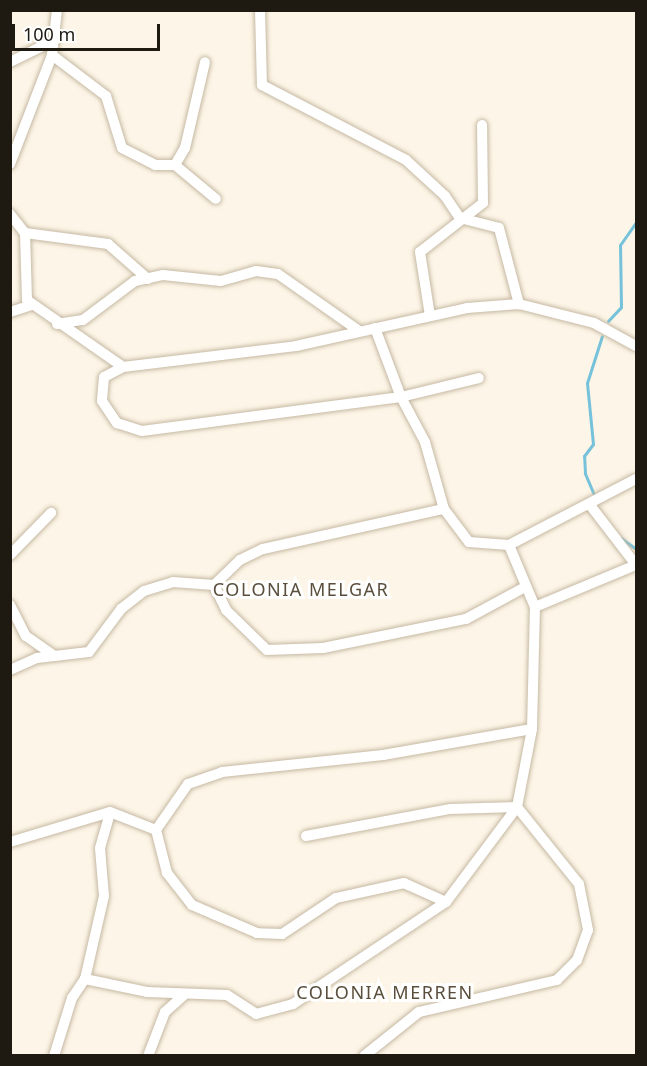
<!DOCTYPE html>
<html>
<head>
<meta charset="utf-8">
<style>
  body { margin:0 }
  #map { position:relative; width:647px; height:1066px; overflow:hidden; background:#fdf5e7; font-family:"Noto Sans",sans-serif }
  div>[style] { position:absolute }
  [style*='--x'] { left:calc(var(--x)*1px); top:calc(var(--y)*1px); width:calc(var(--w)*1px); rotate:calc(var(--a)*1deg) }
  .stream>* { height:3px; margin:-1.5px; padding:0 1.5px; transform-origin:1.5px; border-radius:1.5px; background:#76c2da }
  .roads { filter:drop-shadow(0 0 2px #c6b9a3) drop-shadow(0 0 2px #c6b9a3) }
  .minor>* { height:10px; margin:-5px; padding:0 5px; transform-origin:5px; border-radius:5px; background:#fff }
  span { translate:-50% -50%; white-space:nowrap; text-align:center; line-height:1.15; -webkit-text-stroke:6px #fff; paint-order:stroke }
  .neighbourhood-label { font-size:18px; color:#5a4e3c; letter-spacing:1.5px }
  .frame { position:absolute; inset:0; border:12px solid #1e1911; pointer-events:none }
  .scale { position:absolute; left:12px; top:24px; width:148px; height:27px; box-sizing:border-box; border:3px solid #1e1911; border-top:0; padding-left:8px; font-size:18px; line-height:21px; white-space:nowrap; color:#1e1911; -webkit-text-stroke:4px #fff; paint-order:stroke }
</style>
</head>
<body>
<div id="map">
  <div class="stream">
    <i style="--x:608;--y:321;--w:19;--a:-47"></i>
    <i style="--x:621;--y:307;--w:62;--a:-90.9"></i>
    <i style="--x:620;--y:245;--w:28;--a:-55"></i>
    <i style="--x:595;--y:497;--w:26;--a:-113"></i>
    <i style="--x:585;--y:473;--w:17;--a:-93"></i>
    <i style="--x:584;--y:456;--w:15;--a:-53"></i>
    <i style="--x:593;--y:444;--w:61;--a:-95.6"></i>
    <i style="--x:587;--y:383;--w:49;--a:-72.3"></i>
    <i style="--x:621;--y:538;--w:19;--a:36"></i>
  </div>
  <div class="roads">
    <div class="minor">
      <i style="--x:260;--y:10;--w:75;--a:88.5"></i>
      <i style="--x:262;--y:85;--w:162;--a:27.5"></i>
      <i style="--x:406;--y:160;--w:53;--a:42.7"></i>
      <i style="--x:445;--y:196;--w:27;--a:56"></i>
      <i style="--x:460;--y:218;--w:40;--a:14.4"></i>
      <i style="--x:499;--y:228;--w:79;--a:75.3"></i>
      <i style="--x:52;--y:55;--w:68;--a:37.2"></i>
      <i style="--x:106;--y:96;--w:54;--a:72.9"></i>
      <i style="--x:122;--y:148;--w:37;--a:27"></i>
      <i style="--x:155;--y:165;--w:20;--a:0"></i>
      <i style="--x:175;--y:165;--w:53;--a:39.7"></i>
      <i style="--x:10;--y:62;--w:50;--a:-26.1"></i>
      <i style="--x:10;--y:164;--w:117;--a:-68.9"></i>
      <i style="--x:52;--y:55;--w:45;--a:-83.7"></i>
      <i style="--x:175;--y:165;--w:20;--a:-60"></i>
      <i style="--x:185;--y:148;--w:88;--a:-76.9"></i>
      <i style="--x:10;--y:214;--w:24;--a:52"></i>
      <i style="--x:25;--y:233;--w:67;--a:88.3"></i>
      <i style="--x:27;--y:300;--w:117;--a:34.9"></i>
      <i style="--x:123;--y:367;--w:174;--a:-6.9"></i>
      <i style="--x:296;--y:346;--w:175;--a:-12.5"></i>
      <i style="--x:467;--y:308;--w:52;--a:-4.4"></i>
      <i style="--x:519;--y:304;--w:77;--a:14.2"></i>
      <i style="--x:594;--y:323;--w:48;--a:28.7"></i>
      <i style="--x:25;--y:233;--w:84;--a:7.5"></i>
      <i style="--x:108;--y:244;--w:53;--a:41.2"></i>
      <i style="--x:10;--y:312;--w:22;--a:-18"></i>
      <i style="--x:430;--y:316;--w:65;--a:-98.9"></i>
      <i style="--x:420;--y:252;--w:80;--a:-37.9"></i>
      <i style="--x:483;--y:203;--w:78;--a:-90.7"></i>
      <i style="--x:57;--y:324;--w:26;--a:-9"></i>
      <i style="--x:83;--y:320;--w:65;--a:-36.9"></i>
      <i style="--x:135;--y:281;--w:29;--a:-12"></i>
      <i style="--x:163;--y:275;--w:58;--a:5.9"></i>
      <i style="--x:221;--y:281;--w:36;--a:-16"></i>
      <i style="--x:256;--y:271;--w:22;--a:8"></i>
      <i style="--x:278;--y:274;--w:99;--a:35.1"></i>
      <i style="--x:375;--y:328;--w:74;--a:69.4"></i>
      <i style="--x:401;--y:397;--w:51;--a:61.9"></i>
      <i style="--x:425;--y:442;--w:70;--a:74.2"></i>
      <i style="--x:444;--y:509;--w:41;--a:52.9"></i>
      <i style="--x:469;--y:542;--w:40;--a:4.3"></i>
      <i style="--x:509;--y:545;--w:143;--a:-27.5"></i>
      <i style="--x:123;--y:367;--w:21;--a:152"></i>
      <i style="--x:104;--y:377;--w:24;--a:95"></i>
      <i style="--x:102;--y:401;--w:27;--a:56"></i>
      <i style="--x:117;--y:423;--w:26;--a:18"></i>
      <i style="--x:142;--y:431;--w:261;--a:-7.5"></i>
      <i style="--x:401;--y:397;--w:80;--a:-13.7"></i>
      <i style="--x:590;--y:505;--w:76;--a:52.5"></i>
      <i style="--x:10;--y:555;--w:59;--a:-45.7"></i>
      <i style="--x:214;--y:585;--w:28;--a:64"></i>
      <i style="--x:226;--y:610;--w:57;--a:44.3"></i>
      <i style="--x:267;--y:650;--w:56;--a:-2"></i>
      <i style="--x:323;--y:648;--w:146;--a:-11.5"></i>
      <i style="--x:466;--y:619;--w:67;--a:-28.5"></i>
      <i style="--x:10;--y:605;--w:35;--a:63"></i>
      <i style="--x:26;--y:636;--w:35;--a:35"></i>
      <i style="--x:535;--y:607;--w:109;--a:-22.6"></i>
      <i style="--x:10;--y:670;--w:30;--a:-24"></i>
      <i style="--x:37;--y:658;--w:52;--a:-6.6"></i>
      <i style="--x:89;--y:652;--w:54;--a:-53.3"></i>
      <i style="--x:121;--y:609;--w:29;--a:-38"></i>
      <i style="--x:144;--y:591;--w:30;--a:-17"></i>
      <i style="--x:173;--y:582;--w:41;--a:4.2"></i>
      <i style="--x:214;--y:585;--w:36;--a:-44"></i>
      <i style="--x:240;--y:560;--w:25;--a:-26"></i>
      <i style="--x:263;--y:549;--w:185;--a:-12.5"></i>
      <i style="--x:306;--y:836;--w:147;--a:-10.6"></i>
      <i style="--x:450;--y:809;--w:67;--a:-1.7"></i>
      <i style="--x:517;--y:807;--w:99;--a:51.2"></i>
      <i style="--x:579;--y:884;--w:47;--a:78.9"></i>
      <i style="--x:588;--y:930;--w:32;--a:110"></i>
      <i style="--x:577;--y:960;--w:28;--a:135"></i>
      <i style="--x:557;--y:980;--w:142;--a:166.9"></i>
      <i style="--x:419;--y:1012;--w:70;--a:141.3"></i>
      <i style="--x:10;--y:842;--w:104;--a:-16.7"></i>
      <i style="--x:110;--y:812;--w:49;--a:21.4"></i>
      <i style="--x:446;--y:902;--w:46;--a:-155.7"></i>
      <i style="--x:404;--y:883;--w:70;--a:167.6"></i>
      <i style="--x:336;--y:898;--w:65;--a:146.3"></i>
      <i style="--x:282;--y:934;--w:25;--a:-178"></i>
      <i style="--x:257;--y:933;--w:71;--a:-156.7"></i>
      <i style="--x:192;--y:905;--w:41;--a:-128"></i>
      <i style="--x:167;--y:873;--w:44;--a:-104.3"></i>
      <i style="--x:156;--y:830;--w:56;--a:-55.2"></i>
      <i style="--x:188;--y:784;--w:36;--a:-19"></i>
      <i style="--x:222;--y:772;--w:162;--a:-6"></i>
      <i style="--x:383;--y:755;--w:151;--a:-9.9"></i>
      <i style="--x:85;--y:979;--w:63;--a:11.8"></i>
      <i style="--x:147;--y:992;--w:80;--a:2.1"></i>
      <i style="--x:227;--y:995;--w:35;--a:33"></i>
      <i style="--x:256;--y:1014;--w:38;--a:-15"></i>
      <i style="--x:293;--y:1004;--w:184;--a:-33.7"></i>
      <i style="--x:446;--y:902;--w:119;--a:-53.2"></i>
      <i style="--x:517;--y:807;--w:79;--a:-79.1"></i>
      <i style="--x:532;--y:729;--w:122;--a:-88.6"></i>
      <i style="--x:535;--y:607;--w:67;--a:-112.8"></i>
      <i style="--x:54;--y:1056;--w:61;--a:-72.8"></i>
      <i style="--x:72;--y:998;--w:23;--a:-56"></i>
      <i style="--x:85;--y:979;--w:85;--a:-77.1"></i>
      <i style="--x:104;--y:896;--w:48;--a:-94.8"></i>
      <i style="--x:100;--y:848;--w:37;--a:-74"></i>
      <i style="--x:148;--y:1056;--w:47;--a:-68.9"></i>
      <i style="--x:165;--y:1012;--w:24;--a:-42"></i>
    </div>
  </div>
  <div class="neighbourhood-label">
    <span style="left:301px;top:589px">COLONIA MELGAR</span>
    <span style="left:385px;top:992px">COLONIA MERREN</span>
  </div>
  <div class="frame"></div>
  <div class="scale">100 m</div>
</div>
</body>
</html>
